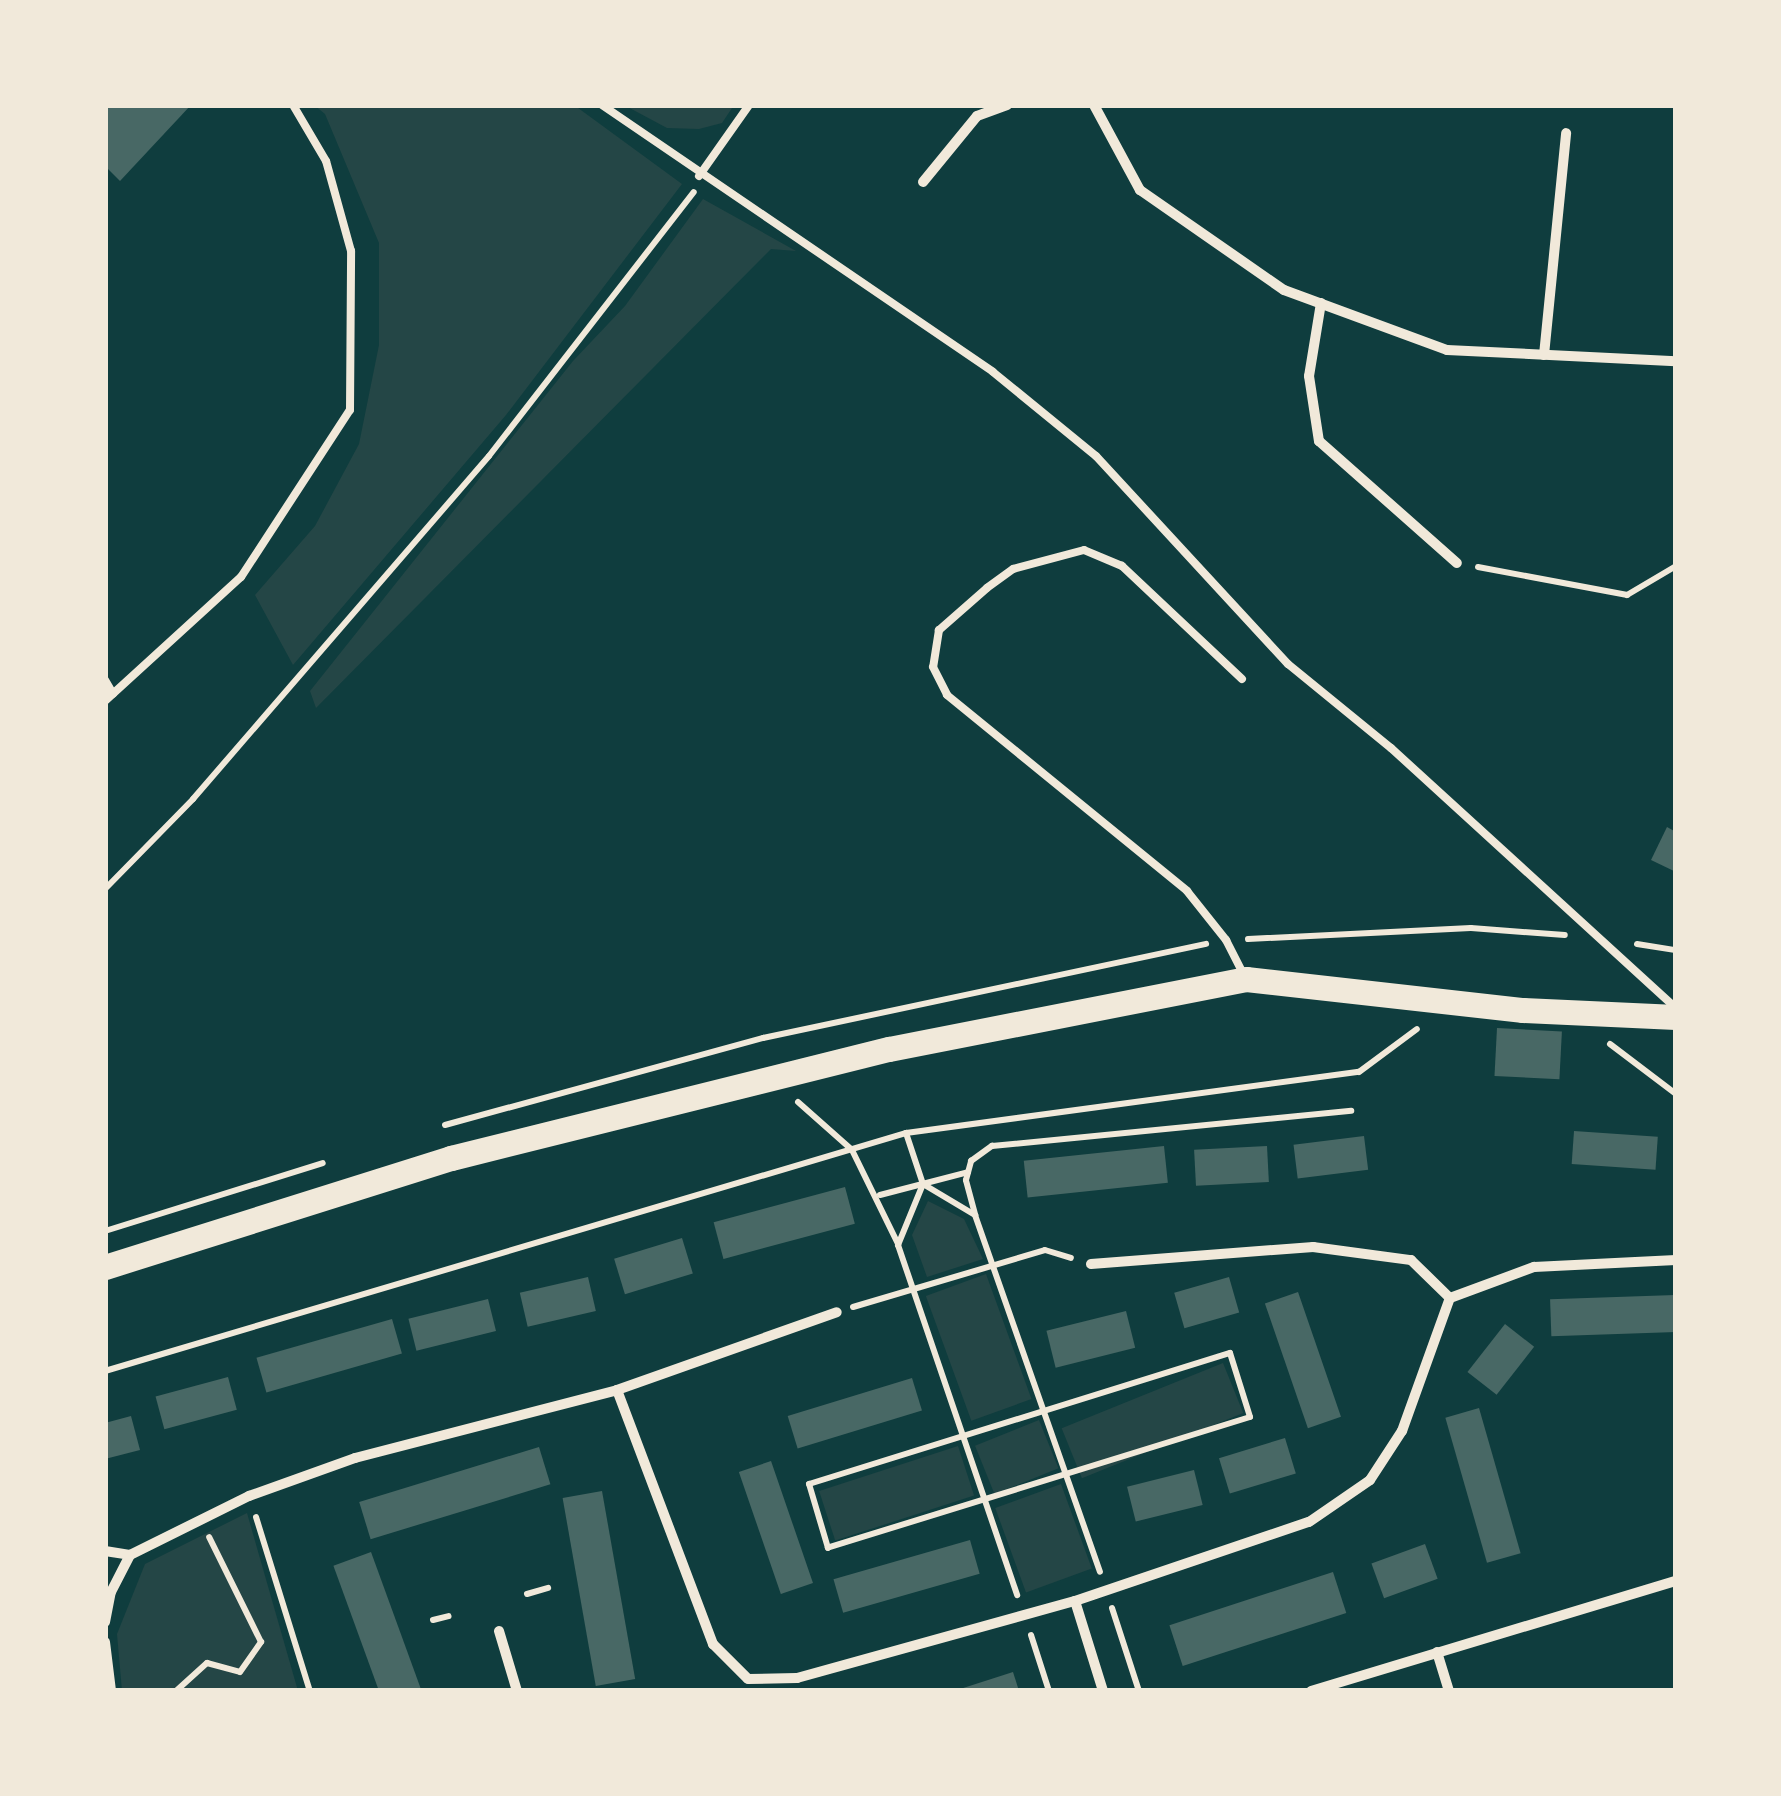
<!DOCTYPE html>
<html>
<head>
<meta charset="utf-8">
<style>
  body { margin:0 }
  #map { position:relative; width:1781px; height:1796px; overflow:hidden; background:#0f3d3e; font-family:"Noto Sans",sans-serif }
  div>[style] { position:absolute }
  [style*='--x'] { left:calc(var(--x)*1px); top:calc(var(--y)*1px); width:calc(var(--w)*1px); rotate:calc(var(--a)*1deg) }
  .green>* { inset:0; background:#244646; transform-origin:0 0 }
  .building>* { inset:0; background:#486865; transform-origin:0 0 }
  .path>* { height:6px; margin:-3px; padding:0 3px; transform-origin:3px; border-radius:3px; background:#f1e9da }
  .service>* { height:8px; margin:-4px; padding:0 4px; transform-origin:4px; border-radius:4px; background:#f1e9da }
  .minor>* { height:10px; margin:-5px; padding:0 5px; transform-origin:5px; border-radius:5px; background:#f1e9da }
  .primary>* { height:25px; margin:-12.5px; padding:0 12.5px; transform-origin:12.5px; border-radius:12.5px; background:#f1e9da }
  span { translate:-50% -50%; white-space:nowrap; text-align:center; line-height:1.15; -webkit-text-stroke:9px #f1e9da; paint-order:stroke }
  .frame { position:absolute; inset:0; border:108px solid #f1e9da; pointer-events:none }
</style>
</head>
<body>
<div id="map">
  <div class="green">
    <i style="clip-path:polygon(314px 105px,574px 105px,682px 184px,506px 415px,293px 665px,255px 595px,315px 526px,359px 444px,379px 345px,379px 243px,325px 114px)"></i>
    <i style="clip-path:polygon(624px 105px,734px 105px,722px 123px,699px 129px,667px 128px)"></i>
    <i style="clip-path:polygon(703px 199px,796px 251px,771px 249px,316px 708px,310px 691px,573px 361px,625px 306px)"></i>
    <i style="clip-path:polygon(928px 1201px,964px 1219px,983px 1259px,927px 1277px,912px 1235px)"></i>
    <i style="left:986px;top:1274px;width:133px;height:64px;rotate:70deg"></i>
    <i style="left:1223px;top:1363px;width:54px;height:174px;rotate:68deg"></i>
    <i style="left:1039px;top:1420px;width:52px;height:69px;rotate:68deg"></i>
    <i style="left:958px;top:1446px;width:52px;height:146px;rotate:72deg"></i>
    <i style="left:1061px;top:1484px;width:90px;height:70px;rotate:70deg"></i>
    <i style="clip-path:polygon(247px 1513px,298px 1691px,122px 1691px,117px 1634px,145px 1564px)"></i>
  </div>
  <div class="building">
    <i style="clip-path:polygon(105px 105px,191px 105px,120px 181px,105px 166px)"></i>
    <i style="clip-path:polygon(1667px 827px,1676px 832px,1676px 872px,1651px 860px)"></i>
    <i style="left:1497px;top:1028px;width:65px;height:48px;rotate:3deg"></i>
    <i style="left:1574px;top:1131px;width:84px;height:33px;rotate:4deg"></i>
    <i style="left:1364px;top:1136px;width:34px;height:71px;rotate:83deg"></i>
    <i style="left:1164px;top:1146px;width:37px;height:141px;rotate:84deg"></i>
    <i style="left:1267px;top:1146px;width:36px;height:73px;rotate:87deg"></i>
    <i style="left:845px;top:1187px;width:38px;height:136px;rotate:75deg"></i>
    <i style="left:682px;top:1238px;width:37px;height:71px;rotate:73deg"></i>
    <i style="left:588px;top:1277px;width:35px;height:70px;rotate:77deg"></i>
    <i style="left:1229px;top:1277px;width:37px;height:57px;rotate:74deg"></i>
    <i style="left:1298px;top:1292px;width:132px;height:35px;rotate:71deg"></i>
    <i style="left:1675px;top:1295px;width:37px;height:125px;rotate:88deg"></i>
    <i style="left:488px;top:1299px;width:33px;height:82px;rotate:76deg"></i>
    <i style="left:1126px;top:1311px;width:38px;height:82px;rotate:76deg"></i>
    <i style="left:392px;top:1319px;width:36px;height:141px;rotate:74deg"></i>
    <i style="left:1505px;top:1324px;width:37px;height:61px;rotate:38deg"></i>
    <i style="left:228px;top:1377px;width:34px;height:75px;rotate:75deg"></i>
    <i style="left:912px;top:1378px;width:34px;height:130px;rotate:73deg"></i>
    <i style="left:1479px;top:1408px;width:151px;height:35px;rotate:74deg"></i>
    <i style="clip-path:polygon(131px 1416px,140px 1450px,105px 1459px,105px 1423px)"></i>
    <i style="left:1285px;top:1438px;width:37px;height:69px;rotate:73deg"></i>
    <i style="left:539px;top:1447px;width:39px;height:188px;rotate:73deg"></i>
    <i style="left:771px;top:1461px;width:129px;height:34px;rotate:71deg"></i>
    <i style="left:1194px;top:1470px;width:36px;height:69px;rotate:76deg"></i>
    <i style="left:602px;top:1491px;width:191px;height:40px;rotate:80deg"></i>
    <i style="left:970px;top:1540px;width:35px;height:142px;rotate:74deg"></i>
    <i style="left:1425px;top:1544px;width:37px;height:57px;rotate:70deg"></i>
    <i style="left:371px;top:1552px;width:148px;height:40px;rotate:70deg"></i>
    <i style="left:1333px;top:1572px;width:43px;height:172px;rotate:72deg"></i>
    <i style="clip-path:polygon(1013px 1672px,1019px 1691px,957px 1691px,957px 1690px)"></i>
  </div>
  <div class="path">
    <i style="--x:1478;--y:567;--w:152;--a:10.6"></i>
    <i style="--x:1627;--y:595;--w:57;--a:-30.6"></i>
    <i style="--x:105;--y:889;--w:126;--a:-45.6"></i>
    <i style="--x:193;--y:799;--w:453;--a:-49.2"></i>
    <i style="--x:489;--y:456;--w:334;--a:-52.2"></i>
    <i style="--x:1248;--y:939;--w:223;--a:-2.8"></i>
    <i style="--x:1471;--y:928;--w:94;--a:4.3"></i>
    <i style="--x:1637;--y:944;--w:39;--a:9"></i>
    <i style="--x:1610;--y:1044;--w:83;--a:37.1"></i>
    <i style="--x:798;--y:1102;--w:72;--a:41.6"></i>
    <i style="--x:852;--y:1150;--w:105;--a:63.9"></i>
    <i style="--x:445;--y:1125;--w:330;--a:-15.3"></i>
    <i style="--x:763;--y:1038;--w:453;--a:-12"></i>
    <i style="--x:906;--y:1133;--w:54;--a:71.6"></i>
    <i style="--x:923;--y:1184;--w:66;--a:112.3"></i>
    <i style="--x:898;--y:1245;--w:370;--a:71.2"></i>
    <i style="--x:923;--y:1184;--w:61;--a:30.8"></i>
    <i style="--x:975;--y:1215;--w:378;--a:70.7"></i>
    <i style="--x:880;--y:1195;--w:91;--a:-14.6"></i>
    <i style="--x:975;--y:1214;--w:35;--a:-105"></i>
    <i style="--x:966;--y:1180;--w:20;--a:-75"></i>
    <i style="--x:971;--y:1161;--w:26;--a:-36"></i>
    <i style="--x:992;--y:1146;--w:361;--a:-5.6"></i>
    <i style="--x:105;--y:1231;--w:228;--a:-17.3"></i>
    <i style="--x:853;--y:1307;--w:200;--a:-16.5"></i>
    <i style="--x:1045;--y:1250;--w:27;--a:17"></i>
    <i style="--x:1230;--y:1353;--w:67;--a:72.6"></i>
    <i style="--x:1250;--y:1417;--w:442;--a:162.8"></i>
    <i style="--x:828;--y:1548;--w:67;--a:-106.5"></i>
    <i style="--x:809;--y:1484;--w:441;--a:-17.3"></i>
    <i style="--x:105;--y:1371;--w:836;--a:-16.55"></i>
    <i style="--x:906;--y:1133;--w:457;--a:-7.7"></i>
    <i style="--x:1359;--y:1072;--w:72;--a:-36.6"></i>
    <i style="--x:256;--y:1517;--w:182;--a:72.8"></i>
    <i style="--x:527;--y:1594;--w:22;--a:-16"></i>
    <i style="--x:1112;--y:1608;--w:87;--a:72"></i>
    <i style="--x:433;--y:1620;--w:16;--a:-14"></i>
    <i style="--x:1031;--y:1635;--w:59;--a:72.2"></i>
    <i style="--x:176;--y:1691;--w:42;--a:-42.1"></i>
    <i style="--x:207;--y:1663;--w:34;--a:15"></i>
    <i style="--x:240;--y:1672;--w:37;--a:-55"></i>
    <i style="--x:261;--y:1642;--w:117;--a:-116.3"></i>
  </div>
  <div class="service">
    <i style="--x:602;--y:105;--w:473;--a:34.3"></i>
    <i style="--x:993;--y:372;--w:133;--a:39.2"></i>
    <i style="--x:1096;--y:456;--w:283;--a:47.3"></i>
    <i style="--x:1288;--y:664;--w:133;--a:39.2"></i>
    <i style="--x:1391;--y:748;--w:386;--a:42.4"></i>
    <i style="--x:699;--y:176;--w:87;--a:-54.8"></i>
    <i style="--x:1242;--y:679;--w:165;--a:-136.7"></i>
    <i style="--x:1122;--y:566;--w:41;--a:-157.2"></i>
    <i style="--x:1084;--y:550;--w:73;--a:165"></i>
    <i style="--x:1013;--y:569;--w:32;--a:144"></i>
    <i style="--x:987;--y:588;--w:64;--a:138.8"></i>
    <i style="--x:939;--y:630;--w:37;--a:99"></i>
    <i style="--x:933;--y:667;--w:31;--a:63"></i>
    <i style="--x:947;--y:695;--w:310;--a:39.2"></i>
    <i style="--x:1187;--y:891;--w:63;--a:51.5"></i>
    <i style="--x:1226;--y:940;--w:39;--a:63"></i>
    <i style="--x:105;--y:680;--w:16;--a:60"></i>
    <i style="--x:105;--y:701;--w:184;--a:-42.4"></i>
    <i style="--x:241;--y:577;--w:199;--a:-56.9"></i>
    <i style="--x:350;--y:410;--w:159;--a:-89.6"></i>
    <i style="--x:351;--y:251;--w:93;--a:-105.5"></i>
    <i style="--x:326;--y:161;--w:65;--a:-120.5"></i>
  </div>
  <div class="minor">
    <i style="--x:1094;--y:105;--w:97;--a:61.6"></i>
    <i style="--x:1140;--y:190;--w:175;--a:34.8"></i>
    <i style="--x:1284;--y:290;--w:174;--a:20.2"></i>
    <i style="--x:1447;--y:350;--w:229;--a:2.8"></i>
    <i style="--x:923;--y:182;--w:85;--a:-50.7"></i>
    <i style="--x:977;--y:116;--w:32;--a:-20"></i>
    <i style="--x:1321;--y:303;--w:74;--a:99.3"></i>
    <i style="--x:1309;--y:376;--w:66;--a:81.3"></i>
    <i style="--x:1319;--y:441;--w:184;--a:41.5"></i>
    <i style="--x:1544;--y:355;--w:223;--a:-84.3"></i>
    <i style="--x:1091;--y:1264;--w:223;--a:-4.4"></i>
    <i style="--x:1313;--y:1247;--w:99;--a:7.6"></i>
    <i style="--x:1411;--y:1260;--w:54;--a:44.3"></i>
    <i style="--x:1450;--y:1298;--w:90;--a:-20.3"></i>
    <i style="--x:1534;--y:1267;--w:142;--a:-2.8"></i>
    <i style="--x:617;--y:1390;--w:272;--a:69.3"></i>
    <i style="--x:713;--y:1644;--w:49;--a:45"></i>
    <i style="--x:748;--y:1679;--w:49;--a:-1.2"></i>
    <i style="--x:797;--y:1678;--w:288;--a:-15.5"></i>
    <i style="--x:1075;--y:1601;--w:247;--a:-18.7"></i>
    <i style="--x:1309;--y:1522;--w:74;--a:-34.5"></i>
    <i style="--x:1370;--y:1480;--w:59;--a:-56.9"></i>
    <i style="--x:1402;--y:1431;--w:141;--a:-70.2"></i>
    <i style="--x:105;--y:1551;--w:25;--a:9"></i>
    <i style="--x:1075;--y:1601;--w:94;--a:72.7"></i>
    <i style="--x:105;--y:1622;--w:31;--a:-79"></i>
    <i style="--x:111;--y:1592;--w:42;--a:-62.8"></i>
    <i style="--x:130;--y:1555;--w:133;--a:-26.4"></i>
    <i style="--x:249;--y:1496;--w:113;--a:-19.7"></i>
    <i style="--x:355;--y:1458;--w:271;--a:-14.5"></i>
    <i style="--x:617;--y:1390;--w:233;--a:-19.5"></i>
    <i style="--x:499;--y:1631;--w:63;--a:73.3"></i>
    <i style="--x:105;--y:1642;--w:49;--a:83"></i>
    <i style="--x:1437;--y:1652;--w:41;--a:72.9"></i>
    <i style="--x:1311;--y:1691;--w:381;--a:-16.8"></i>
  </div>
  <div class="primary">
    <i style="--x:105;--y:1267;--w:363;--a:-17.5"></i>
    <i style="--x:451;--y:1158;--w:451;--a:-14"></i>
    <i style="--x:889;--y:1049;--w:364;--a:-11.1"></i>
    <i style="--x:1246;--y:979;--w:279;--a:6.4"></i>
    <i style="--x:1523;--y:1010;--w:153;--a:2.6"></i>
  </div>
  <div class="frame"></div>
</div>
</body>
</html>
